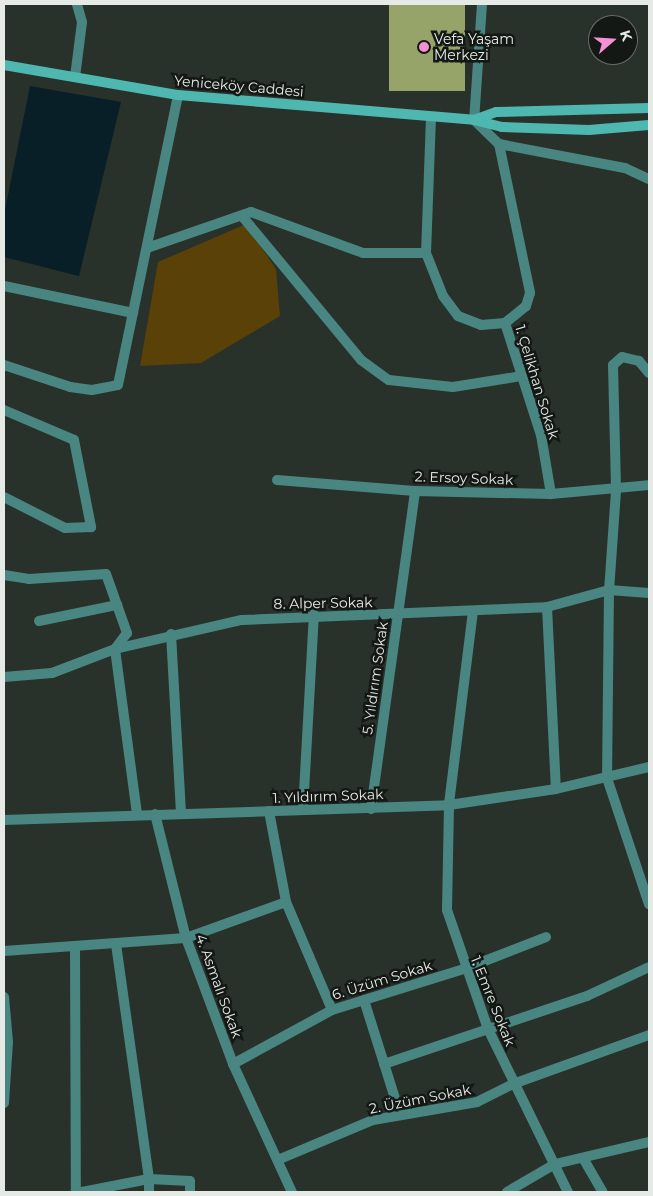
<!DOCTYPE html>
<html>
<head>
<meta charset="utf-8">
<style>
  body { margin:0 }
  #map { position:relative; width:653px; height:1196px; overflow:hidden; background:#29312b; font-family:Montserrat,sans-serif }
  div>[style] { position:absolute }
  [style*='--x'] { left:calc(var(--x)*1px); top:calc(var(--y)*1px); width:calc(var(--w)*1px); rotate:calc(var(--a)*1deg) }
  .green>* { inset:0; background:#594107 }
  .water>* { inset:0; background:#081f27 }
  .building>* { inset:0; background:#97a469; transform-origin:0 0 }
  .street>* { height:10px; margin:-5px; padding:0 5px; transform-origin:5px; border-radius:5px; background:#498681 }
  .secondary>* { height:10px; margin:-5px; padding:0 5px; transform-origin:5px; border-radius:5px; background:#4eb7af }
  .dots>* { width:14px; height:14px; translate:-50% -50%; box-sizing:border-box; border:2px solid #141815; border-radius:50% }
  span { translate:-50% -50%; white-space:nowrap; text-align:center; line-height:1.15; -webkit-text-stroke:5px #141815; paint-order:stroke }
  .poi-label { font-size:14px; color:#e5eae7 }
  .left { translate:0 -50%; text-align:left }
  .street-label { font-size:14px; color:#e5eae7 }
  .frame { position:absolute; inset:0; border:5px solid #e5eae7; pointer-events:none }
  .north { position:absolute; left:588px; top:15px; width:50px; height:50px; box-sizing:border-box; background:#141815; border:1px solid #686c69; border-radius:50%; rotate:71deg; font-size:14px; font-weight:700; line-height:20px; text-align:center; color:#e5eae7 }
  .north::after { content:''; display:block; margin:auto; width:18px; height:22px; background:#f491d4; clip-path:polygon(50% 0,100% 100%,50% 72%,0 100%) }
</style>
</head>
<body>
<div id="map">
  <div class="green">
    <i style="clip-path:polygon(246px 224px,276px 269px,280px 316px,201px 363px,140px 366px,158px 262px)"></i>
  </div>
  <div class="water">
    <i style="clip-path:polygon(30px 86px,121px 102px,79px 276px,4px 257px,4px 215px)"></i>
  </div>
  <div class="building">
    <i style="left:389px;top:4px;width:76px;height:87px"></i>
  </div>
  <div class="street">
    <i style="--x:482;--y:4;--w:116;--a:93.9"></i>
    <i style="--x:474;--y:120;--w:35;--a:44"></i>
    <i style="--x:499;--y:144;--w:152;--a:78.2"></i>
    <i style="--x:530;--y:293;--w:14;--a:107"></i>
    <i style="--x:526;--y:306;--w:27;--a:141"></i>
    <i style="--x:75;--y:77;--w:55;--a:-82.7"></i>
    <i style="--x:82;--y:22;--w:19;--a:-106"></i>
    <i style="--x:431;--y:117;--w:136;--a:92.1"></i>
    <i style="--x:426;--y:253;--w:46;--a:68.4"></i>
    <i style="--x:443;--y:296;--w:25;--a:53"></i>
    <i style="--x:458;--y:316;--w:25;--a:21"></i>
    <i style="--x:481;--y:325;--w:24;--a:-5"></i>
    <i style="--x:505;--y:323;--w:118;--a:72.2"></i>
    <i style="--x:541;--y:435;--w:60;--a:80.4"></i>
    <i style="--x:499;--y:144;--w:128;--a:10.8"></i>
    <i style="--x:625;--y:168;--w:26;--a:25"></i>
    <i style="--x:242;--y:216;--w:187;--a:50.4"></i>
    <i style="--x:361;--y:360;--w:34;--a:36"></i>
    <i style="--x:389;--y:380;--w:64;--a:6.2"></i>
    <i style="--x:453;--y:387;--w:70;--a:-9.1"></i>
    <i style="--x:147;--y:248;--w:110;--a:-19.1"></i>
    <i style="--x:251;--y:212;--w:119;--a:20.1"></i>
    <i style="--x:363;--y:253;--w:63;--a:0"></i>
    <i style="--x:4;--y:286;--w:132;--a:11.8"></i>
    <i style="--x:4;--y:365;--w:70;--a:18.4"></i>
    <i style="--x:70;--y:387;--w:22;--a:8"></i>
    <i style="--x:92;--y:390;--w:26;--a:-11"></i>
    <i style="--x:118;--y:385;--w:296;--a:-78.3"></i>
    <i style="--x:649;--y:373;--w:16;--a:-130"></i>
    <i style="--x:639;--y:361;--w:17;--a:-167"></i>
    <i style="--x:622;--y:357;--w:12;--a:138"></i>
    <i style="--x:613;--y:365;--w:126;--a:88.6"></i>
    <i style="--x:616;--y:491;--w:99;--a:94"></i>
    <i style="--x:609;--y:590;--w:188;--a:90.6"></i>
    <i style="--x:607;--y:778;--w:133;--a:71.6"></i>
    <i style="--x:4;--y:410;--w:76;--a:23.2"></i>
    <i style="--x:74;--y:440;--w:89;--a:78.9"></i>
    <i style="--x:91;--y:527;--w:26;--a:178"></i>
    <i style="--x:65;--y:528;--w:68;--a:-153.1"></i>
    <i style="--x:277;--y:480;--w:138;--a:4.6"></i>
    <i style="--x:415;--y:491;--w:136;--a:1.3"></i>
    <i style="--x:551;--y:494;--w:98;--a:-5.2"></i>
    <i style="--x:4;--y:575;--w:25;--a:9"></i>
    <i style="--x:29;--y:579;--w:77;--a:-3.7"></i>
    <i style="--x:106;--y:574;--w:63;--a:70.4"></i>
    <i style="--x:127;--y:633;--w:20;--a:127"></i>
    <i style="--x:115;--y:649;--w:166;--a:82.4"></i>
    <i style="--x:547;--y:607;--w:182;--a:87.2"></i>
    <i style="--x:473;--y:611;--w:195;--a:97.1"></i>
    <i style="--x:449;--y:805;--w:105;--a:91.1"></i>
    <i style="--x:447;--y:910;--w:126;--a:71"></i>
    <i style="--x:488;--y:1029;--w:182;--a:63.9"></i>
    <i style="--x:39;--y:621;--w:80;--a:-11.6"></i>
    <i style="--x:171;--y:634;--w:179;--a:86.8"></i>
    <i style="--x:4;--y:677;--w:48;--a:-4.8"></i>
    <i style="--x:52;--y:673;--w:67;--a:-20.9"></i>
    <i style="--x:115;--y:649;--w:130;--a:-12.9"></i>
    <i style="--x:242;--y:620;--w:305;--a:-2.4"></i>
    <i style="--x:547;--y:607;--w:64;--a:-15.3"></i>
    <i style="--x:609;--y:590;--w:40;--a:4.3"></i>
    <i style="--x:371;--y:809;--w:321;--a:-82.1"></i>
    <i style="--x:303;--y:810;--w:196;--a:-86.8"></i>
    <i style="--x:269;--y:811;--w:93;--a:79.4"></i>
    <i style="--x:286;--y:902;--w:117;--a:66.9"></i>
    <i style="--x:155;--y:814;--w:128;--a:76"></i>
    <i style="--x:186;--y:938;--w:134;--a:69.5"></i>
    <i style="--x:233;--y:1064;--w:141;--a:65.3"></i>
    <i style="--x:4;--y:820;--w:445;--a:-1.9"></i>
    <i style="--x:449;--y:805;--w:108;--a:-8.5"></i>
    <i style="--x:556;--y:789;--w:96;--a:-13.3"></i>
    <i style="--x:116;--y:944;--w:237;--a:82"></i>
    <i style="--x:149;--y:1179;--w:41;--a:2.8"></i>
    <i style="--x:190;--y:1181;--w:11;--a:90"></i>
    <i style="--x:75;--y:946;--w:246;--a:89.8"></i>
    <i style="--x:4;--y:951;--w:182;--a:-4.1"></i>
    <i style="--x:186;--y:938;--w:106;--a:-19.8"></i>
    <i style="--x:4;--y:997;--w:45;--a:84.9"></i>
    <i style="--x:8;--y:1042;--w:61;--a:93.8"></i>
    <i style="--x:364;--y:1000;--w:120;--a:72.5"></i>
    <i style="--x:233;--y:1064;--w:113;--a:-28.6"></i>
    <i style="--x:332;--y:1010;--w:138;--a:-17.3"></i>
    <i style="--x:464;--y:969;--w:88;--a:-21.3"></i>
    <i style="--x:384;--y:1064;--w:214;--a:-18.5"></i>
    <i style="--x:587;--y:996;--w:68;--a:-25.1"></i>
    <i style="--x:583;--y:1158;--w:39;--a:60"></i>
    <i style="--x:280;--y:1159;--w:101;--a:-22.8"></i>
    <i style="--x:373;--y:1120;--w:106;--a:-9.8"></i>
    <i style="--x:477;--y:1102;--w:40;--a:-26.6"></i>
    <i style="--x:513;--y:1084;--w:145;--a:-19.8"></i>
    <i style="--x:82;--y:1192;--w:68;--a:-11"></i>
    <i style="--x:149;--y:1179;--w:13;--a:90"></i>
    <i style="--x:507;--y:1192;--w:56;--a:-30.3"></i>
    <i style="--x:555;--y:1164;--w:97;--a:-13.2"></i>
  </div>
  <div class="secondary">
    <i style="--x:4;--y:65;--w:177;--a:9.8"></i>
    <i style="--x:178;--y:95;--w:297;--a:4.8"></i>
    <i style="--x:474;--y:120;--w:29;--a:14"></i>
    <i style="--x:502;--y:127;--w:87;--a:2"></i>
    <i style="--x:589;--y:130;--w:60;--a:-4.8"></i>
    <i style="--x:474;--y:120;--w:23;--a:-20"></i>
    <i style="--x:496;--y:112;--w:153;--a:-1.5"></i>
  </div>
  <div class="dots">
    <i style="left:424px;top:47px;background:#f491d4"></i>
  </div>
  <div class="poi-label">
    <span class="left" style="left:434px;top:47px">Vefa Yaşam<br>Merkezi</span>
  </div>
  <div class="street-label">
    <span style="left:239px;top:86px;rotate:5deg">Yeniceköy Caddesi</span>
    <span style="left:537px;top:382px;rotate:73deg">1. Çelikhan Sokak</span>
    <span style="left:464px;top:478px;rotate:2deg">2. Ersoy Sokak</span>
    <span style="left:323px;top:603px;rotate:-1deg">8. Alper Sokak</span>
    <span style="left:375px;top:678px;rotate:-82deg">5. Yıldırım Sokak</span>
    <span style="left:328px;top:796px;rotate:-2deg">1. Yıldırım Sokak</span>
    <span style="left:382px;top:980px;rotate:-17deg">6. Üzüm Sokak</span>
    <span style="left:219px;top:986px;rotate:70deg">4. Asmalı Sokak</span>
    <span style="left:493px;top:1001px;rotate:68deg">1. Emre Sokak</span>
    <span style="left:420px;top:1099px;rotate:-11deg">2. Üzüm Sokak</span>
  </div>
  <div class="frame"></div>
  <div class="north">K</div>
</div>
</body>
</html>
